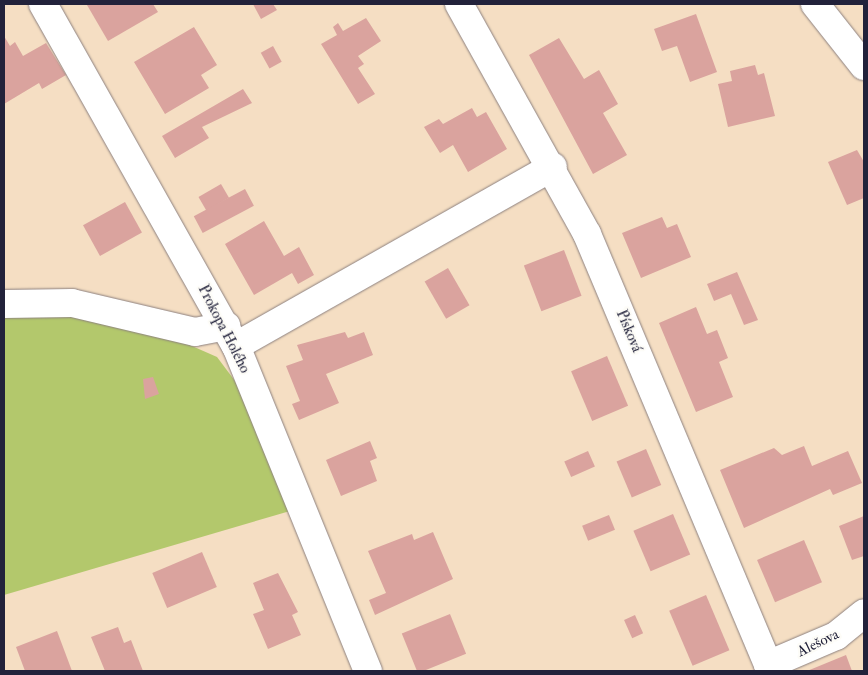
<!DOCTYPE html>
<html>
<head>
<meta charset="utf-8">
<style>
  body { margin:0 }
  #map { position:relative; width:868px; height:675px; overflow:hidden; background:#f5dec3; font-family:"IM FELL Double Pica",serif }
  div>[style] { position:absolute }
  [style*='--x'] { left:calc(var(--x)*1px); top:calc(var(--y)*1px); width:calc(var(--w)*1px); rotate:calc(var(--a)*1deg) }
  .green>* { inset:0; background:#b3c86c }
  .building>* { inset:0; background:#daa39e; transform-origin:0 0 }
  .roads { filter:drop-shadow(0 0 1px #8c807f) drop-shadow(0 0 1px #8c807f) }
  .minor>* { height:28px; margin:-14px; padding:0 14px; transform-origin:14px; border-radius:14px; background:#fff }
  span { translate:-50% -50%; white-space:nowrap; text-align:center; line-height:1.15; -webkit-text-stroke:4.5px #fdfcf7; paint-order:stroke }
  .street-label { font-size:15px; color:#22223b }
  .frame { position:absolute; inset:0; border:5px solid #22223b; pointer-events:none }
</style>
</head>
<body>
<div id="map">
  <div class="green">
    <i style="clip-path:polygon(4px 311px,57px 311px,167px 335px,217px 357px,235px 381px,290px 511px,4px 595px)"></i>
  </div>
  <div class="building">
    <i style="clip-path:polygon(153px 4px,158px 12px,108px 41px,87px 5px)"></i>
    <i style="clip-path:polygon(253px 4px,273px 4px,277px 10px,261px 19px)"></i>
    <i style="clip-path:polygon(696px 14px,717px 72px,690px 82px,677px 46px,662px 51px,654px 29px)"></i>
    <i style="clip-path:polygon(366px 18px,381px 41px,358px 56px,364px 64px,358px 68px,375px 94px,358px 104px,321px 44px,337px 35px,333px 27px,338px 23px,343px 31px)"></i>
    <i style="clip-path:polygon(194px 27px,217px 65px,201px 75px,209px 88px,165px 114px,134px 62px)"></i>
    <i style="clip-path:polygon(4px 36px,10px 46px,15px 42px,23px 56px,46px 43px,66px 75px,42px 89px,39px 83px,4px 104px)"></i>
    <i style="clip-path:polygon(559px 38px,584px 79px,599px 70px,618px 104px,603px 113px,627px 155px,593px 174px,529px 55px)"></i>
    <i style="left:273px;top:46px;width:18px;height:14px;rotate:61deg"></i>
    <i style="clip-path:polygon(755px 65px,758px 75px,764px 73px,775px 116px,728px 127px,718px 84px,732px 81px,730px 71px)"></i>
    <i style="clip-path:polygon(243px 89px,252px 103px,202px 127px,209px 138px,175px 158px,162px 136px)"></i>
    <i style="clip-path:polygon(472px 108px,477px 117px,486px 112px,507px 149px,468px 172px,453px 145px,440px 153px,424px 127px,439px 119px,443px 124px)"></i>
    <i style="clip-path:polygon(857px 150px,864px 162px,864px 198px,847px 205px,828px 162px)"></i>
    <i style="left:221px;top:184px;width:16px;height:26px;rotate:60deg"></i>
    <i style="left:245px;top:189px;width:19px;height:58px;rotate:62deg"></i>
    <i style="left:125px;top:202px;width:35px;height:48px;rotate:61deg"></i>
    <i style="clip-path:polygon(662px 217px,667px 228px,677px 224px,691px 257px,641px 278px,622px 233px)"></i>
    <i style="clip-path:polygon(264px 221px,284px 256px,299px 247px,314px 275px,298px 284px,292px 273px,254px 295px,225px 244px)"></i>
    <i style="left:564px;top:250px;width:49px;height:43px;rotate:69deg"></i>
    <i style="left:448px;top:268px;width:43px;height:27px;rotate:60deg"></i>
    <i style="clip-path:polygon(737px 272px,758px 320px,744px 325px,731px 294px,714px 301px,707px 284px)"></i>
    <i style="clip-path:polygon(696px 307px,707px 334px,717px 330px,728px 358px,719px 362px,733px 397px,696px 412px,659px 323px)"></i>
    <i style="clip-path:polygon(345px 332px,348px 338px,364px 332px,373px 355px,326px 374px,339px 403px,299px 420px,292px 404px,300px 401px,286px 366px,303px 360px,297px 345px)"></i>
    <i style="left:607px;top:356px;width:54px;height:39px;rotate:67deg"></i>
    <i style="clip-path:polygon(153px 377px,159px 394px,145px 399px,143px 379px)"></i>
    <i style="clip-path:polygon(370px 441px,377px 458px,370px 461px,377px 481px,341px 496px,326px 460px)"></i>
    <i style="clip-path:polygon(804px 446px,812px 466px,848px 451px,862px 483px,833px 495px,830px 489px,744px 528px,720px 470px,774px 448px,782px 455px)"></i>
    <i style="left:646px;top:449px;width:39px;height:32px;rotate:67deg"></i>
    <i style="left:588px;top:451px;width:17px;height:26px;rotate:66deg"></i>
    <i style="left:673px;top:514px;width:44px;height:43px;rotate:67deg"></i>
    <i style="left:609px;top:515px;width:16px;height:29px;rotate:68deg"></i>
    <i style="clip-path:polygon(864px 516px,864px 556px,852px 560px,839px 526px)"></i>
    <i style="clip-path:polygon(433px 532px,453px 579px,375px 615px,369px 600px,386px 593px,368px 551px,412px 534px,414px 540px)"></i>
    <i style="left:804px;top:540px;width:46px;height:51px;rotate:67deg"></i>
    <i style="left:202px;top:552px;width:38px;height:54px;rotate:67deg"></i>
    <i style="clip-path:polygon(278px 573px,298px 612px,292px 615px,301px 635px,268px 649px,253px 614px,264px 610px,253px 583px)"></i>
    <i style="left:706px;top:595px;width:60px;height:40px;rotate:67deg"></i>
    <i style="left:450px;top:614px;width:43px;height:52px;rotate:68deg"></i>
    <i style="left:635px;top:615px;width:20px;height:12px;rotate:66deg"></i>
    <i style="clip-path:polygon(118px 627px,124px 643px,131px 640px,143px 671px,105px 671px,91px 637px)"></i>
    <i style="clip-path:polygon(57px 631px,72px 671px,25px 671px,16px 647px)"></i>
    <i style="clip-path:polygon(846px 655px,852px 671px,807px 671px)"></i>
  </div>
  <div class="roads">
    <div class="minor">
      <i style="--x:43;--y:4;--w:393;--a:60.6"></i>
      <i style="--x:236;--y:346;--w:351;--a:67.9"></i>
      <i style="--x:459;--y:4;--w:263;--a:60.9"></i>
      <i style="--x:587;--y:234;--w:474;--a:67.2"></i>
      <i style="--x:815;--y:4;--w:79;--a:51.7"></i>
      <i style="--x:4;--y:304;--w:68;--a:-0.8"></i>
      <i style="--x:72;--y:303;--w:126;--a:13.3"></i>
      <i style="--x:195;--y:332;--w:32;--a:-11"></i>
      <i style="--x:236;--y:346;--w:364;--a:-29.5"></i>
      <i style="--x:768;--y:665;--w:74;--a:-23.1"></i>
      <i style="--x:836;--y:636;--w:36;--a:-39"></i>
    </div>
  </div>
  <div class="street-label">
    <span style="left:224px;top:329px;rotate:63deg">Prokopa Holého</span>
    <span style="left:629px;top:331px;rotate:67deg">Písková</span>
    <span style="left:818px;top:643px;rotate:-26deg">Alešova</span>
  </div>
  <div class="frame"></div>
</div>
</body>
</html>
